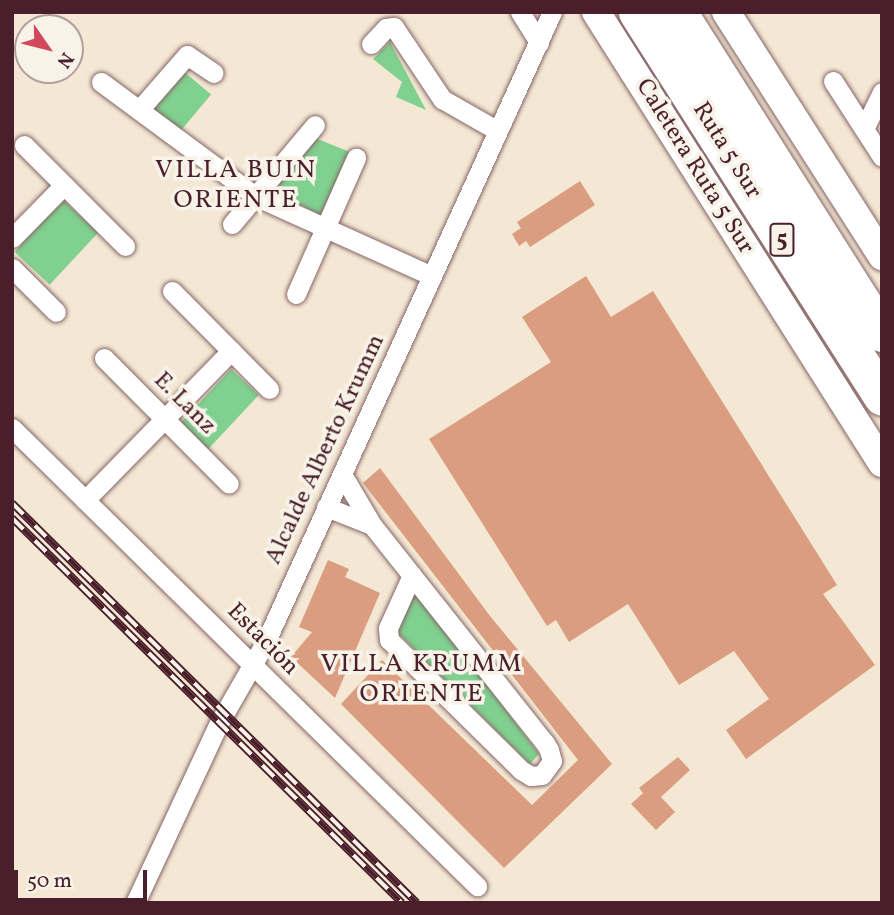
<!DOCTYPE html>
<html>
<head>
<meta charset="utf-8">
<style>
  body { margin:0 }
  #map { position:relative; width:894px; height:915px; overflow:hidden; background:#f4e8d4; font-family:Vollkorn,serif }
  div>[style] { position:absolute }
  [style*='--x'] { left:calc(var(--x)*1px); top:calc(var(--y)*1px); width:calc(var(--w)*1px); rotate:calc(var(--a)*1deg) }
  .green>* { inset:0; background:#80d090; transform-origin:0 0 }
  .building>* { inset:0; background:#da9d7f }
  .roads { filter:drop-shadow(0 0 2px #866566) drop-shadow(0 0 2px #866566) }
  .minor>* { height:19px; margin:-9.5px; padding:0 9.5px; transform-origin:9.5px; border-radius:9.5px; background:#fff }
  .secondary>* { height:28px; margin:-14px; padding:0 14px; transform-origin:14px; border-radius:14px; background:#fff }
  .motorway>* { height:37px; margin:-18.5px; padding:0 18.5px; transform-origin:18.5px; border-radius:18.5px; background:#fff }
  .rail>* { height:8px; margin-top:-4px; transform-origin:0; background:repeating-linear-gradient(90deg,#f7f3e8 0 16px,#4a1f2b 0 32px); box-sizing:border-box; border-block:2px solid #4a1f2b }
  span { translate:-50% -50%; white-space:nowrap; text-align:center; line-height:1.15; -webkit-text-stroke:7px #f7f3e8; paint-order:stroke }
  .shield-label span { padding:2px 5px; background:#f7f3e8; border:2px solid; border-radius:5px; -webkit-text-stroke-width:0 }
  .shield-label { font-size:23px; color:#4a1f2b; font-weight:700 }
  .street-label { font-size:24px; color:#4a1f2b }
  .neighbourhood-label { font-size:26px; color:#4a1f2b; letter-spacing:2px }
  .frame { position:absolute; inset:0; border:14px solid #4a1f2b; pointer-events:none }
  .north { position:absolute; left:14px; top:14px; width:70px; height:70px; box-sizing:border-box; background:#f7f3e8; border:2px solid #b29e9c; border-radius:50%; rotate:125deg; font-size:19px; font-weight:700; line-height:28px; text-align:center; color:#4a1f2b }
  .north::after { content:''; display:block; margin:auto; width:24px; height:32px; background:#d1495b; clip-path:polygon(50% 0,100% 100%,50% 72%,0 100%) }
  .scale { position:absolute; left:14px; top:870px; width:133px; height:32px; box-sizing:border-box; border:4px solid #4a1f2b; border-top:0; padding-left:9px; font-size:21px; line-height:24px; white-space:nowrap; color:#4a1f2b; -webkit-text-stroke:5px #f7f3e8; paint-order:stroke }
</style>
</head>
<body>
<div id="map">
  <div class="green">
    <i style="clip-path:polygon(390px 42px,426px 110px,396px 97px,402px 82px,373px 59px)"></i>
    <i style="left:182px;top:70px;width:38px;height:48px;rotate:40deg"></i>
    <i style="clip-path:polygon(315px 138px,350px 152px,322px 216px,270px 189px)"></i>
    <i style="left:63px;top:200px;width:48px;height:71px;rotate:43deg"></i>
    <i style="left:231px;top:369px;width:38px;height:74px;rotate:43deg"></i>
    <i style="clip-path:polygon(416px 590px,539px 754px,530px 764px,396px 631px)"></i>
  </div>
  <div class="building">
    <i style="clip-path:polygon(580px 181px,595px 205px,530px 247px,526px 241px,519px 246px,512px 234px,521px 228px,517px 222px)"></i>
    <i style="clip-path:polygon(586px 276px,611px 317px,653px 291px,837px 585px,823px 594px,875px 665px,746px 759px,726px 730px,769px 699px,734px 651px,679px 685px,628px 604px,569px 642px,556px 620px,547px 626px,429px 439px,551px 362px,522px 317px)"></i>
    <i style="clip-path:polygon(380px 468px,490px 616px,612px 764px,504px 868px,341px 704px,382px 660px,532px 805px,578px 760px,363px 483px)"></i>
    <i style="clip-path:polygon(328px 560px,349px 569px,345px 577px,380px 593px,335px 698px,291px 657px,312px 632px,299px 627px)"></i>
    <i style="clip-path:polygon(678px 757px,690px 770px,661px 797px,675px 812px,656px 830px,631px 804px,643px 793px,639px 788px)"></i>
  </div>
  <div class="roads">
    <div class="minor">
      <i style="--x:520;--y:12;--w:36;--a:58"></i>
      <i style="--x:371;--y:44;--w:22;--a:-47"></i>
      <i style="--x:386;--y:28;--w:8;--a:-7"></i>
      <i style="--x:394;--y:27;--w:87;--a:56.3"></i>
      <i style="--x:442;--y:99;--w:64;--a:29.7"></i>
      <i style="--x:833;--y:81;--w:90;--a:57.2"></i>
      <i style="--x:101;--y:82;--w:192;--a:36.5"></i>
      <i style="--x:255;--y:196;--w:194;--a:24.3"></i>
      <i style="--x:139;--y:110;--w:73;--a:-48.9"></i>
      <i style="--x:187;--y:55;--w:32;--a:34"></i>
      <i style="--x:864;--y:129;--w:41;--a:-64.1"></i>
      <i style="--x:24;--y:145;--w:143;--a:45"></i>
      <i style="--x:232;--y:224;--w:129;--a:-50"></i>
      <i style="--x:12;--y:238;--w:74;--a:-45.5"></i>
      <i style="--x:12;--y:268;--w:62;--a:45"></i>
      <i style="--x:172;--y:291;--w:138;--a:45.3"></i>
      <i style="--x:296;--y:294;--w:149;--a:-66.2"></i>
      <i style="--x:104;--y:358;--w:177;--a:45.2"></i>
      <i style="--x:12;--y:428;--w:653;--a:44.57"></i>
      <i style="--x:342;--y:474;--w:59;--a:59.5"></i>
      <i style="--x:372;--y:525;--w:278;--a:51.6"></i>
      <i style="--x:545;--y:743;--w:8;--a:60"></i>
      <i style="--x:549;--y:750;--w:11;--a:75"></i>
      <i style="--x:552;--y:761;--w:17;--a:126"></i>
      <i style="--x:542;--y:775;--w:11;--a:175"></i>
      <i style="--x:531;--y:776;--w:12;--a:-149"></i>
      <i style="--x:521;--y:770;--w:185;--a:-135.4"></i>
      <i style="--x:389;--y:640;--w:12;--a:-95"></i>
      <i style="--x:388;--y:628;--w:58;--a:-65.6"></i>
      <i style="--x:85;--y:500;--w:209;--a:-45.6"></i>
      <i style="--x:326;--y:507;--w:49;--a:21.4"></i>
      <i style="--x:135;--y:903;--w:201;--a:-65"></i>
      <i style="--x:220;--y:721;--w:92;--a:-60.1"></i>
      <i style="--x:266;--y:641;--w:691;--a:-65.55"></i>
    </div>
    <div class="secondary">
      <i style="--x:596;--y:12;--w:534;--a:57.62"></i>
      <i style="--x:726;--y:12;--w:290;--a:57.4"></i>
    </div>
    <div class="motorway">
      <i style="--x:637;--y:12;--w:456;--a:57.5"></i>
      <i style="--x:678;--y:12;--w:380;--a:57.6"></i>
    </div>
  </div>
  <div class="rail">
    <i style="--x:12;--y:503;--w:569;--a:44.64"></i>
    <i style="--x:12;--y:518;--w:548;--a:44.63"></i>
  </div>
  <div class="shield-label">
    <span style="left:782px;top:240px">5</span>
  </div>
  <div class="street-label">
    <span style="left:726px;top:151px;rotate:58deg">Ruta 5 Sur</span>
    <span style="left:694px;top:167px;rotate:58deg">Caletera Ruta 5 Sur</span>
    <span style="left:184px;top:404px;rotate:45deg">E. Lanz</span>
    <span style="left:326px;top:450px;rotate:-65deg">Alcalde Alberto Krumm</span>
    <span style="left:262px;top:640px;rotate:45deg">Estación</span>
  </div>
  <div class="neighbourhood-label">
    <span style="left:236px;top:186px">VILLA BUIN<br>ORIENTE</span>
    <span style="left:422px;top:680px">VILLA KRUMM<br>ORIENTE</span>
  </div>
  <div class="frame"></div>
  <div class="north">N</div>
  <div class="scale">50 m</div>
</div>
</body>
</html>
